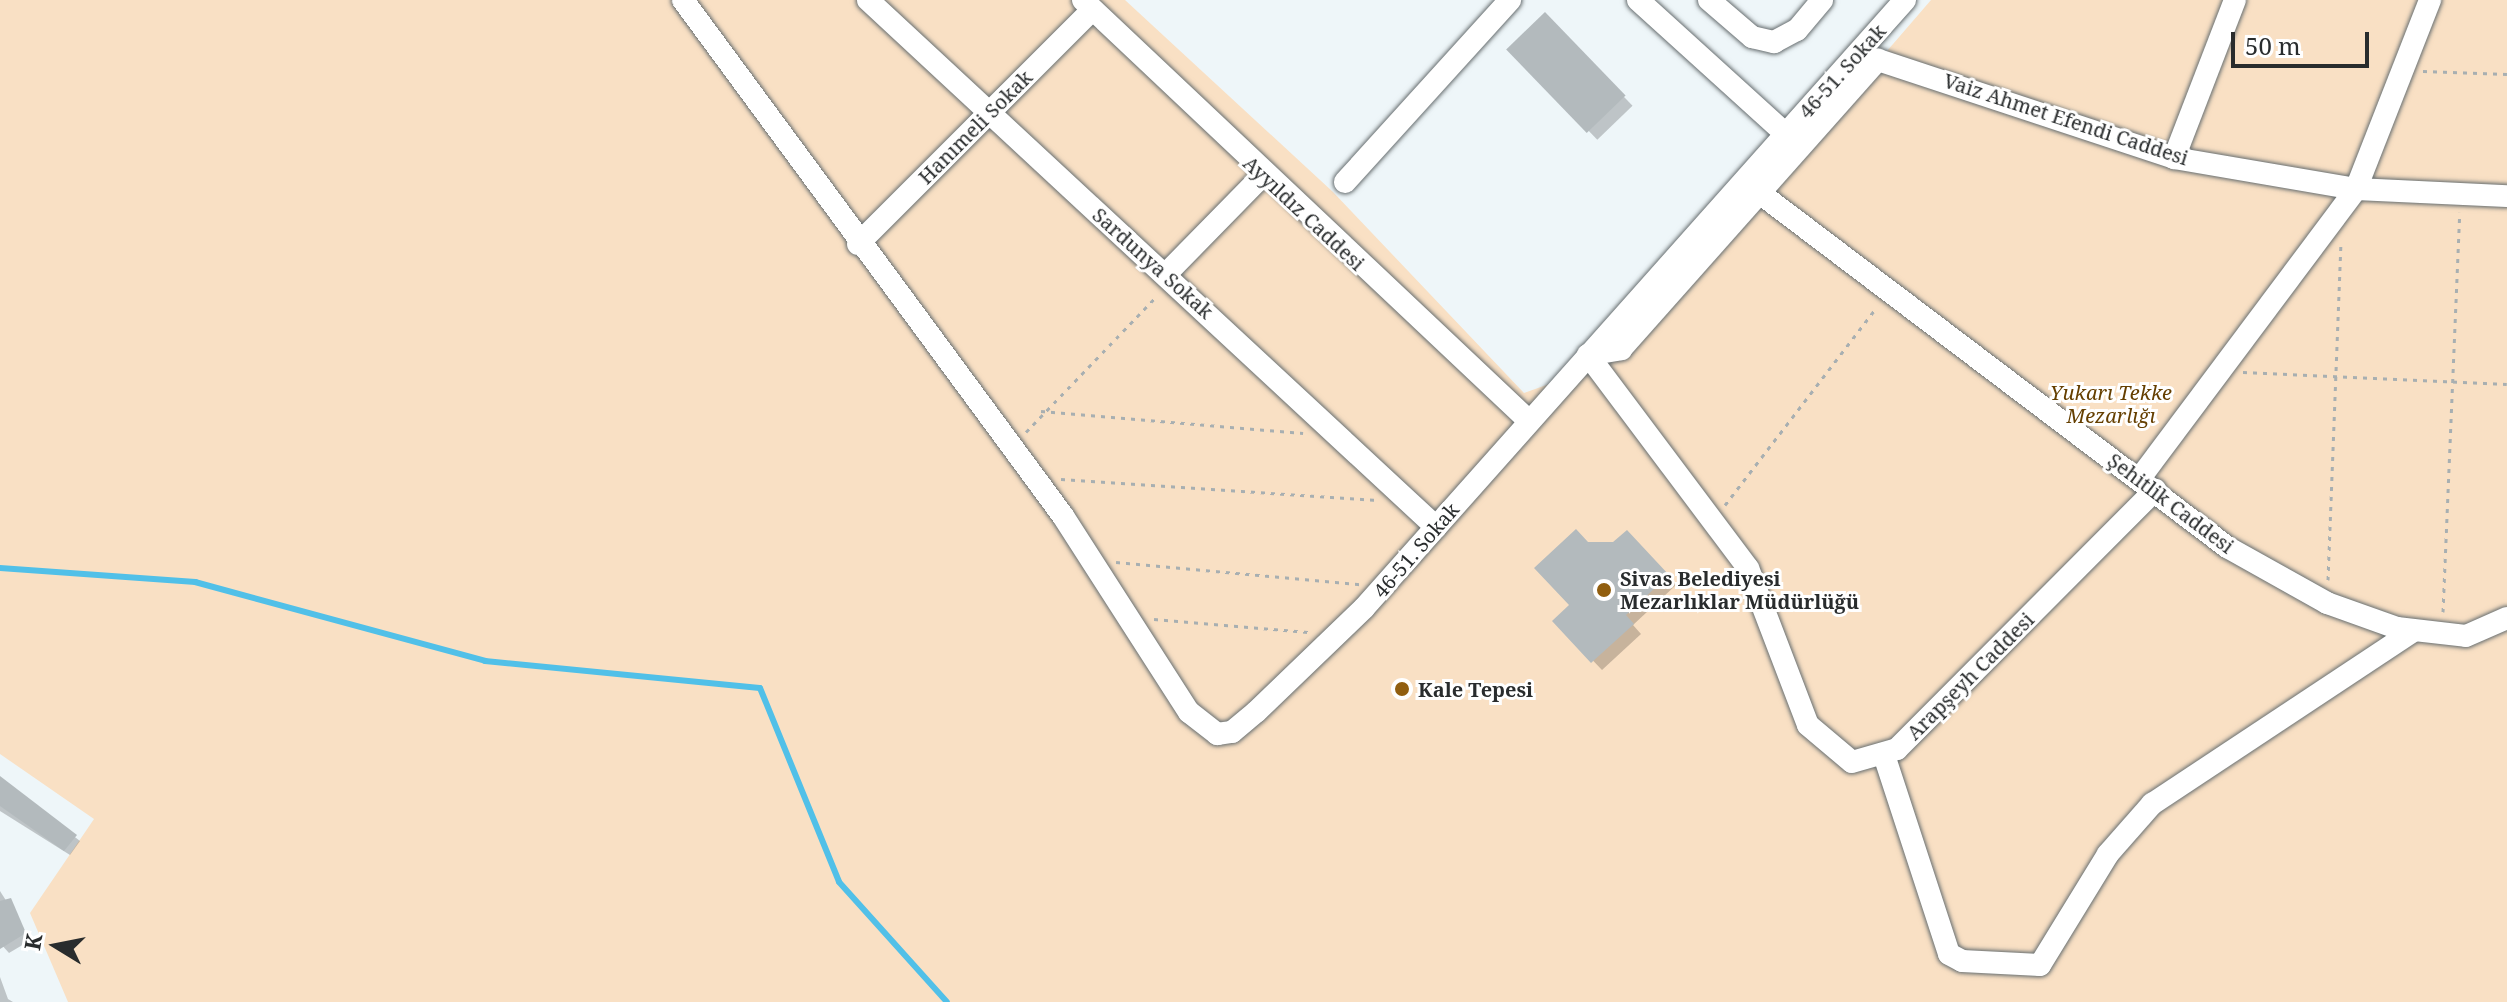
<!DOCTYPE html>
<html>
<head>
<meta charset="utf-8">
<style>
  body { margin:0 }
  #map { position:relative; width:2507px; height:1002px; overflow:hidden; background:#eef6f9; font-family:"Noto Serif",serif }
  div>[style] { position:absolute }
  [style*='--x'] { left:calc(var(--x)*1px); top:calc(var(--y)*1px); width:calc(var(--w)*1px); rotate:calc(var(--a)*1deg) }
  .green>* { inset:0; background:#f9e0c4 }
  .shadow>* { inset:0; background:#0003; transform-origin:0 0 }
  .stream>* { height:6px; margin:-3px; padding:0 3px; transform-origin:3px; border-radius:3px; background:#51c0e8 }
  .building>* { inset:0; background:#b3babd; transform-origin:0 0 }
  .path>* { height:3px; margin-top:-1.5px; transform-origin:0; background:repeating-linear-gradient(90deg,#a8afb1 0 4px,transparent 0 10px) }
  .roads { filter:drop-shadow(0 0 2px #676e70) drop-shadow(0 0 2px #676e70) }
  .minor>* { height:22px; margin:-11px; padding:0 11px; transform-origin:11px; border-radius:11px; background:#fff }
  .dots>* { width:22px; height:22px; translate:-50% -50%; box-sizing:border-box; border:4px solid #fff; border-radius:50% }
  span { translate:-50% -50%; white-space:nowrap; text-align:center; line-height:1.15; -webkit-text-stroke:6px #fff; paint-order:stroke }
  .street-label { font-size:20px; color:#292c2d }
  .park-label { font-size:20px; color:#653f00; font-style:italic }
  .poi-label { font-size:20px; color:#292c2d; font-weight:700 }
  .left { translate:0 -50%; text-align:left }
  .north { position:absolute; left:16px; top:906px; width:80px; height:80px; -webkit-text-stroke:6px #fff; paint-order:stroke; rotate:280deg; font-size:22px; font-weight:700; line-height:32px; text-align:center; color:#292c2d }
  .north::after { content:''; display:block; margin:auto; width:28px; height:36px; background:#292c2d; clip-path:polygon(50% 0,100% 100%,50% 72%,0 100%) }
  .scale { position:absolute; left:2231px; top:32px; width:138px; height:36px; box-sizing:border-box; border:4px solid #292c2d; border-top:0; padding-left:10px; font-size:24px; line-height:28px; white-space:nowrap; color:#292c2d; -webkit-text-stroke:6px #fff; paint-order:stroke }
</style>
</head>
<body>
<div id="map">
  <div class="green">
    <i style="clip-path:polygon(0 0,1125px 0,1333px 192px,1524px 393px,1622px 358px,1931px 0,2507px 0,2507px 1002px,68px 1002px,30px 913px,94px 819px,0 754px)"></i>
  </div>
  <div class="shadow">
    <i style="left:1545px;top:15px;width:126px;height:49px;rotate:46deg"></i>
    <i style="clip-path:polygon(1627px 532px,1676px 585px,1633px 625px,1641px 634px,1602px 670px,1555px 621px,1572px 605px,1588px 544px,1614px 544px)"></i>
    <i style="clip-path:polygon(0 779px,80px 841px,70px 855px,0 811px)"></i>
    <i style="clip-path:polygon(0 891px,31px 940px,9px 953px,0 943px)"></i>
    <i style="clip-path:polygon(0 977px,8px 999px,13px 1002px,0 1002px)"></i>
  </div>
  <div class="stream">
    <i style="--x:0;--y:568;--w:196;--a:4.1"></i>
    <i style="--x:195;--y:582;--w:301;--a:15.2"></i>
    <i style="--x:485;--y:661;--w:276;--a:5.6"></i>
    <i style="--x:760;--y:688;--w:209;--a:67.8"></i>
    <i style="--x:839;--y:882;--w:161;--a:48"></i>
  </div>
  <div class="building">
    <i style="left:1545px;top:12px;width:116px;height:54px;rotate:46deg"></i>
    <i style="clip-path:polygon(1576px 529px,1588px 542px,1613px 542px,1627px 530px,1669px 575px,1626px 615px,1634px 624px,1591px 663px,1552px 621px,1569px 605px,1534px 568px)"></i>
    <i style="clip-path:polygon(0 776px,77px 835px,64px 851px,0 806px)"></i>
    <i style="clip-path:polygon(11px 898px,26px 933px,0 949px,0 901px)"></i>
  </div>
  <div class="path">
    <i style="--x:2423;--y:71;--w:84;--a:2"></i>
    <i style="--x:2243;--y:372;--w:264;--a:2.6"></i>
    <i style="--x:1041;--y:411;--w:263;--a:4.8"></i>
    <i style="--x:1026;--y:432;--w:187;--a:-46.1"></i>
    <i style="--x:1061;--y:479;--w:317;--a:3.8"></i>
    <i style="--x:1725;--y:505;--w:248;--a:-52.5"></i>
    <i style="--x:1116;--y:562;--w:245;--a:5.2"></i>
    <i style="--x:2328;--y:580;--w:336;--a:-87.8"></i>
    <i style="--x:2443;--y:612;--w:400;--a:-87.6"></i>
    <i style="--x:1154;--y:619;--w:157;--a:4.8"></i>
  </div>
  <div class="roads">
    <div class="minor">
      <i style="--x:683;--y:0;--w:641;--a:53.63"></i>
      <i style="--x:1063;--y:516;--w:233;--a:57.3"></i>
      <i style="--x:1189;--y:712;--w:36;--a:38"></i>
      <i style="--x:1217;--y:734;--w:15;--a:-8"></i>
      <i style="--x:1232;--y:732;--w:31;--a:-40"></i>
      <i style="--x:1256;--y:712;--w:150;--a:-43.9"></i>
      <i style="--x:1364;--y:608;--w:814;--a:-48.34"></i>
      <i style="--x:868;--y:0;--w:775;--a:42.86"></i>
      <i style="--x:1083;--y:0;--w:613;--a:43.35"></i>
      <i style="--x:1638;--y:0;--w:200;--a:42.2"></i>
      <i style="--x:1709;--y:0;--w:57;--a:40.7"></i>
      <i style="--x:1752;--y:37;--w:23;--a:13"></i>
      <i style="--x:1774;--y:42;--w:26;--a:-28"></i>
      <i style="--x:1797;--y:30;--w:39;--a:-50"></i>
      <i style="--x:2174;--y:158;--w:169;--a:-68.9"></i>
      <i style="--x:1345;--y:182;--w:246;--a:-47.8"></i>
      <i style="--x:1757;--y:191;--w:590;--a:37.14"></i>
      <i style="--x:2227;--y:547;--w:115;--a:29.2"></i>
      <i style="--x:2327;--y:603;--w:74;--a:19.7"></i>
      <i style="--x:2397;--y:628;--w:69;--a:6.6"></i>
      <i style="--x:2466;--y:636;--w:45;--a:-23.7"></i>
      <i style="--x:858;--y:244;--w:331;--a:-45"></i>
      <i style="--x:1166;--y:274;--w:137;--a:-45.6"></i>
      <i style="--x:1588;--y:355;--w:34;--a:-10"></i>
      <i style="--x:1621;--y:349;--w:387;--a:-48.4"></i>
      <i style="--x:1878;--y:60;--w:312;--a:18.3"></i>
      <i style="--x:2174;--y:158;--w:185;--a:9.7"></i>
      <i style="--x:2356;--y:189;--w:151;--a:2.7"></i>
      <i style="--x:1588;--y:355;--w:266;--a:53.1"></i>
      <i style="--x:1748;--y:568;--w:168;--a:69.1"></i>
      <i style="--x:1808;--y:725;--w:57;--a:40.1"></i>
      <i style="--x:1852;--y:762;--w:47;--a:-16.1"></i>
      <i style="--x:1897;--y:749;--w:366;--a:-45.1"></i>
      <i style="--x:2140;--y:478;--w:361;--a:-53.2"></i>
      <i style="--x:2356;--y:189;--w:203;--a:-68.6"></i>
      <i style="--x:1884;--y:755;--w:209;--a:71.9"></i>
      <i style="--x:1949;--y:954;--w:15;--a:28"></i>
      <i style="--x:1962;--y:961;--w:78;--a:2.9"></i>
      <i style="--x:2040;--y:965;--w:130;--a:-58.5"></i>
      <i style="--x:2108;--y:854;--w:67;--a:-48.7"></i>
      <i style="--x:2152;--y:804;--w:313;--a:-33.5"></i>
    </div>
  </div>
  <div class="dots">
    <i style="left:1604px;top:590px;background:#915e0f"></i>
    <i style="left:1402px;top:689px;background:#915e0f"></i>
  </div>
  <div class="street-label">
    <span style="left:1842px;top:71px;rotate:-48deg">46-51. Sokak</span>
    <span style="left:2066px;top:119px;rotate:18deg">Vaiz Ahmet Efendi Caddesi</span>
    <span style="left:975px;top:127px;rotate:-45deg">Hanımeli Sokak</span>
    <span style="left:1304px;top:213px;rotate:43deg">Ayyıldız Caddesi</span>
    <span style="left:1153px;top:263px;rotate:42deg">Sardunya Sokak</span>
    <span style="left:2171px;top:503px;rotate:37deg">Şehitlik Caddesi</span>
    <span style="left:1416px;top:550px;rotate:-49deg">46-51. Sokak</span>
    <span style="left:1970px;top:676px;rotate:-45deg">Arapşeyh Caddesi</span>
  </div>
  <div class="park-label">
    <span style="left:2111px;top:404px">Yukarı Tekke<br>Mezarlığı</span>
  </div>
  <div class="poi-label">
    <span class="left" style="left:1620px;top:590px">Sivas Belediyesi<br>Mezarlıklar Müdürlüğü</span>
    <span class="left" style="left:1418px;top:689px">Kale Tepesi</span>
  </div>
  <div class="north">K</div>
  <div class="scale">50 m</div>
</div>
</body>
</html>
